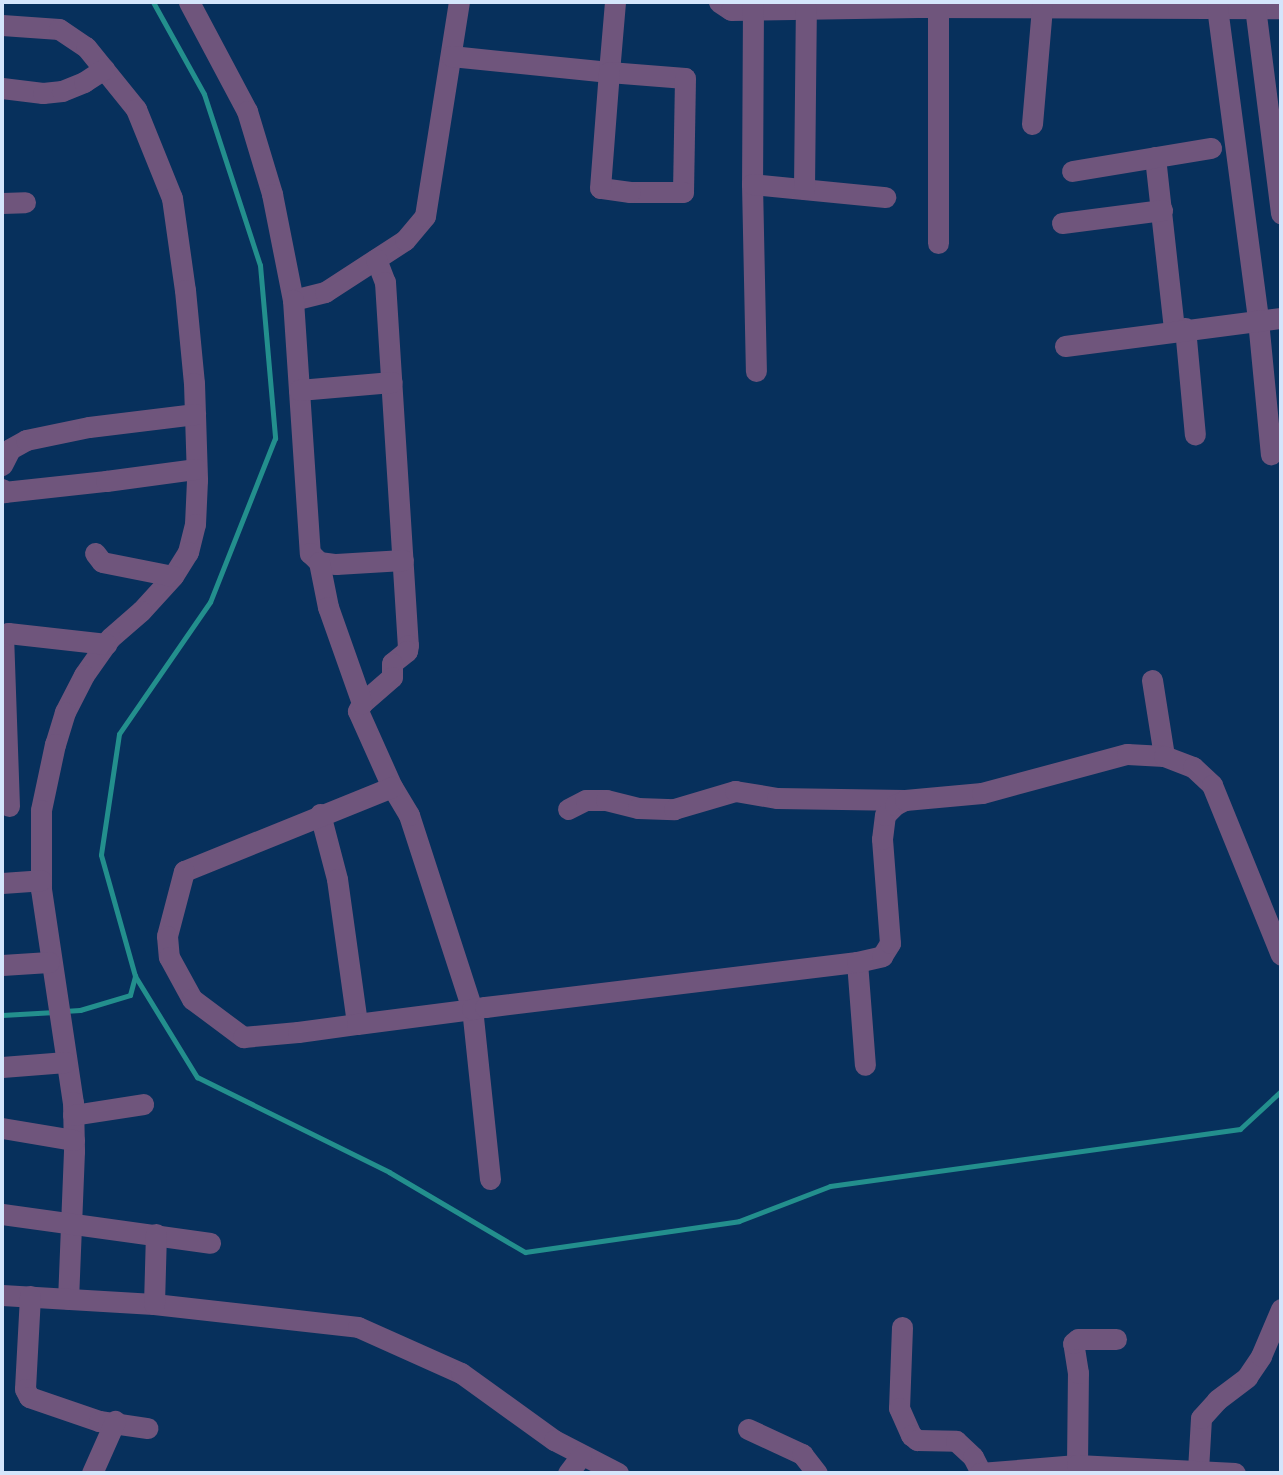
<!DOCTYPE html>
<html>
<head>
<meta charset="utf-8">
<style>
  body { margin:0 }
  #map { position:relative; width:1283px; height:1475px; overflow:hidden; background:#07305c; font-family:"Zilla Slab",serif }
  div>[style] { position:absolute }
  [style*='--x'] { left:calc(var(--x)*1px); top:calc(var(--y)*1px); width:calc(var(--w)*1px); rotate:calc(var(--a)*1deg) }
  .stream>* { height:5px; margin:-2.5px; padding:0 2.5px; transform-origin:2.5px; border-radius:2.5px; background:#238f8d }
  .minor>* { height:21px; margin:-10.5px; padding:0 10.5px; transform-origin:10.5px; border-radius:10.5px; background:#6f557c }
  span { translate:-50% -50%; white-space:nowrap; text-align:center; line-height:1.15; -webkit-text-stroke:5px #002650; paint-order:stroke }
  .frame { position:absolute; inset:0; border:4px solid #d4e5fb; pointer-events:none }
</style>
</head>
<body>
<div id="map">
  <div class="stream">
    <i style="--x:153;--y:2;--w:105;--a:61"></i>
    <i style="--x:204;--y:94;--w:180;--a:71.9"></i>
    <i style="--x:260;--y:265;--w:174;--a:85"></i>
    <i style="--x:275;--y:438;--w:176;--a:111.6"></i>
    <i style="--x:210;--y:602;--w:160;--a:124.6"></i>
    <i style="--x:119;--y:734;--w:122;--a:98.5"></i>
    <i style="--x:101;--y:855;--w:126;--a:74.3"></i>
    <i style="--x:135;--y:976;--w:119;--a:58.5"></i>
    <i style="--x:197;--y:1077;--w:214;--a:26.3"></i>
    <i style="--x:389;--y:1172;--w:158;--a:30.5"></i>
    <i style="--x:525;--y:1252;--w:216;--a:-8.2"></i>
    <i style="--x:739;--y:1221;--w:97;--a:-21"></i>
    <i style="--x:830;--y:1186;--w:414;--a:-7.9"></i>
    <i style="--x:1240;--y:1129;--w:56;--a:-42.8"></i>
    <i style="--x:64;--y:1011;--w:16;--a:-4"></i>
    <i style="--x:80;--y:1010;--w:52;--a:-16.7"></i>
    <i style="--x:130;--y:995;--w:20;--a:-75"></i>
    <i style="--x:2;--y:1015;--w:53;--a:-3.2"></i>
  </div>
  <div class="minor">
    <i style="--x:189;--y:2;--w:123;--a:62"></i>
    <i style="--x:247;--y:111;--w:87;--a:73.2"></i>
    <i style="--x:272;--y:194;--w:108;--a:78.8"></i>
    <i style="--x:293;--y:300;--w:33;--a:-14"></i>
    <i style="--x:325;--y:292;--w:95;--a:-33"></i>
    <i style="--x:405;--y:240;--w:31;--a:-50"></i>
    <i style="--x:425;--y:216;--w:217;--a:-81"></i>
    <i style="--x:719;--y:2;--w:14;--a:34"></i>
    <i style="--x:731;--y:10;--w:187;--a:-0.9"></i>
    <i style="--x:918;--y:7;--w:363;--a:0.2"></i>
    <i style="--x:753;--y:2;--w:182;--a:90.3"></i>
    <i style="--x:752;--y:184;--w:187;--a:88.8"></i>
    <i style="--x:938;--y:7;--w:236;--a:90"></i>
    <i style="--x:1217;--y:7;--w:316;--a:82.5"></i>
    <i style="--x:1258;--y:320;--w:135;--a:84.5"></i>
    <i style="--x:1255;--y:7;--w:208;--a:82.8"></i>
    <i style="--x:2;--y:25;--w:57;--a:4"></i>
    <i style="--x:59;--y:29;--w:32;--a:34"></i>
    <i style="--x:86;--y:47;--w:80;--a:51.1"></i>
    <i style="--x:136;--y:109;--w:96;--a:68"></i>
    <i style="--x:172;--y:198;--w:93;--a:82"></i>
    <i style="--x:185;--y:290;--w:93;--a:84.5"></i>
    <i style="--x:194;--y:383;--w:97;--a:88.2"></i>
    <i style="--x:197;--y:480;--w:44;--a:92.6"></i>
    <i style="--x:195;--y:524;--w:29;--a:104"></i>
    <i style="--x:188;--y:552;--w:28;--a:122"></i>
    <i style="--x:173;--y:576;--w:47;--a:132.4"></i>
    <i style="--x:141;--y:611;--w:41;--a:138.9"></i>
    <i style="--x:110;--y:638;--w:45;--a:125.1"></i>
    <i style="--x:84;--y:675;--w:42;--a:117.2"></i>
    <i style="--x:65;--y:712;--w:34;--a:107"></i>
    <i style="--x:55;--y:744;--w:67;--a:102"></i>
    <i style="--x:41;--y:810;--w:79;--a:90"></i>
    <i style="--x:41;--y:889;--w:215;--a:81.5"></i>
    <i style="--x:73;--y:1102;--w:49;--a:88.8"></i>
    <i style="--x:74;--y:1151;--w:148;--a:92.3"></i>
    <i style="--x:451;--y:56;--w:159;--a:5.8"></i>
    <i style="--x:609;--y:72;--w:70;--a:-85.1"></i>
    <i style="--x:609;--y:72;--w:76;--a:4.5"></i>
    <i style="--x:685;--y:78;--w:114;--a:91"></i>
    <i style="--x:683;--y:192;--w:53;--a:180"></i>
    <i style="--x:630;--y:192;--w:30;--a:-172"></i>
    <i style="--x:600;--y:188;--w:116;--a:-85.6"></i>
    <i style="--x:2;--y:88;--w:41;--a:7"></i>
    <i style="--x:43;--y:93;--w:19;--a:-6"></i>
    <i style="--x:62;--y:91;--w:24;--a:-22"></i>
    <i style="--x:84;--y:82;--w:24;--a:-33"></i>
    <i style="--x:1032;--y:124;--w:117;--a:-85.1"></i>
    <i style="--x:1155;--y:157;--w:174;--a:83.7"></i>
    <i style="--x:1072;--y:171;--w:141;--a:-9.4"></i>
    <i style="--x:752;--y:184;--w:134;--a:5.6"></i>
    <i style="--x:804;--y:189;--w:180;--a:-89.4"></i>
    <i style="--x:2;--y:203;--w:23;--a:-2"></i>
    <i style="--x:1062;--y:223;--w:101;--a:-7.4"></i>
    <i style="--x:376;--y:259;--w:25;--a:69"></i>
    <i style="--x:385;--y:282;--w:364;--a:86.4"></i>
    <i style="--x:408;--y:645;--w:6;--a:99"></i>
    <i style="--x:407;--y:651;--w:19;--a:141"></i>
    <i style="--x:392;--y:663;--w:14;--a:90"></i>
    <i style="--x:392;--y:677;--w:40;--a:139"></i>
    <i style="--x:362;--y:703;--w:9;--a:117"></i>
    <i style="--x:358;--y:711;--w:83;--a:65.9"></i>
    <i style="--x:293;--y:300;--w:254;--a:86.2"></i>
    <i style="--x:310;--y:553;--w:13;--a:45"></i>
    <i style="--x:319;--y:562;--w:17;--a:7"></i>
    <i style="--x:336;--y:564;--w:67;--a:-3.4"></i>
    <i style="--x:1185;--y:328;--w:107;--a:84.7"></i>
    <i style="--x:1065;--y:346;--w:218;--a:-7.4"></i>
    <i style="--x:299;--y:390;--w:93;--a:-4.9"></i>
    <i style="--x:2;--y:465;--w:18;--a:-63"></i>
    <i style="--x:10;--y:449;--w:18;--a:-29"></i>
    <i style="--x:26;--y:440;--w:64;--a:-11.7"></i>
    <i style="--x:89;--y:427;--w:107;--a:-7"></i>
    <i style="--x:2;--y:489;--w:4;--a:56"></i>
    <i style="--x:4;--y:492;--w:103;--a:-6.2"></i>
    <i style="--x:106;--y:481;--w:91;--a:-7.6"></i>
    <i style="--x:95;--y:553;--w:11;--a:52"></i>
    <i style="--x:102;--y:562;--w:72;--a:11.2"></i>
    <i style="--x:319;--y:562;--w:46;--a:78.7"></i>
    <i style="--x:328;--y:607;--w:102;--a:70.5"></i>
    <i style="--x:1152;--y:680;--w:77;--a:81"></i>
    <i style="--x:9;--y:806;--w:170;--a:-92"></i>
    <i style="--x:3;--y:636;--w:6;--a:-31"></i>
    <i style="--x:8;--y:633;--w:99;--a:6.4"></i>
    <i style="--x:568;--y:809;--w:20;--a:-27"></i>
    <i style="--x:586;--y:800;--w:20;--a:0"></i>
    <i style="--x:606;--y:800;--w:33;--a:14"></i>
    <i style="--x:638;--y:808;--w:36;--a:2"></i>
    <i style="--x:674;--y:809;--w:64;--a:-16.4"></i>
    <i style="--x:735;--y:791;--w:43;--a:9.5"></i>
    <i style="--x:777;--y:798;--w:128;--a:0.9"></i>
    <i style="--x:320;--y:814;--w:67;--a:75.3"></i>
    <i style="--x:337;--y:879;--w:146;--a:82.1"></i>
    <i style="--x:2;--y:883;--w:39;--a:-4"></i>
    <i style="--x:857;--y:962;--w:103;--a:85.6"></i>
    <i style="--x:2;--y:965;--w:47;--a:-3.7"></i>
    <i style="--x:2;--y:1067;--w:64;--a:-4.5"></i>
    <i style="--x:73;--y:1115;--w:71;--a:-8.9"></i>
    <i style="--x:2;--y:1128;--w:73;--a:9.5"></i>
    <i style="--x:490;--y:1179;--w:171;--a:-96"></i>
    <i style="--x:472;--y:1009;--w:204;--a:-108"></i>
    <i style="--x:409;--y:815;--w:33;--a:-121"></i>
    <i style="--x:392;--y:787;--w:224;--a:158"></i>
    <i style="--x:184;--y:871;--w:67;--a:104.7"></i>
    <i style="--x:167;--y:936;--w:21;--a:85"></i>
    <i style="--x:169;--y:957;--w:48;--a:61.3"></i>
    <i style="--x:192;--y:999;--w:64;--a:36.7"></i>
    <i style="--x:243;--y:1037;--w:55;--a:-5.2"></i>
    <i style="--x:298;--y:1032;--w:60;--a:-7.7"></i>
    <i style="--x:357;--y:1024;--w:116;--a:-7.4"></i>
    <i style="--x:472;--y:1009;--w:13;--a:-9"></i>
    <i style="--x:485;--y:1007;--w:375;--a:-6.9"></i>
    <i style="--x:857;--y:962;--w:26;--a:-13"></i>
    <i style="--x:882;--y:956;--w:15;--a:-58"></i>
    <i style="--x:890;--y:943;--w:104;--a:-94.4"></i>
    <i style="--x:882;--y:839;--w:24;--a:-83"></i>
    <i style="--x:885;--y:815;--w:14;--a:-45"></i>
    <i style="--x:895;--y:805;--w:11;--a:-27"></i>
    <i style="--x:905;--y:800;--w:77;--a:-5.2"></i>
    <i style="--x:982;--y:793;--w:150;--a:-15.1"></i>
    <i style="--x:1127;--y:754;--w:37;--a:3"></i>
    <i style="--x:1164;--y:756;--w:31;--a:21"></i>
    <i style="--x:1193;--y:767;--w:26;--a:43"></i>
    <i style="--x:1212;--y:785;--w:183;--a:67.9"></i>
    <i style="--x:2;--y:1214;--w:210;--a:7.9"></i>
    <i style="--x:2;--y:1295;--w:152;--a:3.4"></i>
    <i style="--x:154;--y:1304;--w:205;--a:6.4"></i>
    <i style="--x:358;--y:1327;--w:113;--a:24.1"></i>
    <i style="--x:461;--y:1373;--w:115;--a:35.8"></i>
    <i style="--x:554;--y:1440;--w:72;--a:27.3"></i>
    <i style="--x:30;--y:1296;--w:93;--a:93.1"></i>
    <i style="--x:25;--y:1389;--w:9;--a:63"></i>
    <i style="--x:29;--y:1397;--w:74;--a:18.9"></i>
    <i style="--x:99;--y:1421;--w:49;--a:8.3"></i>
    <i style="--x:154;--y:1304;--w:70;--a:-88.4"></i>
    <i style="--x:902;--y:1327;--w:81;--a:92.1"></i>
    <i style="--x:899;--y:1408;--w:30;--a:66"></i>
    <i style="--x:911;--y:1435;--w:8;--a:40"></i>
    <i style="--x:917;--y:1440;--w:39;--a:1"></i>
    <i style="--x:956;--y:1441;--w:23;--a:43"></i>
    <i style="--x:973;--y:1457;--w:18;--a:63"></i>
    <i style="--x:748;--y:1429;--w:60;--a:24.8"></i>
    <i style="--x:802;--y:1454;--w:24;--a:52"></i>
    <i style="--x:1077;--y:1465;--w:92;--a:-89.4"></i>
    <i style="--x:1078;--y:1373;--w:30;--a:-99"></i>
    <i style="--x:1073;--y:1343;--w:6;--a:-39"></i>
    <i style="--x:1078;--y:1339;--w:38;--a:0"></i>
    <i style="--x:1198;--y:1470;--w:52;--a:-86.7"></i>
    <i style="--x:1201;--y:1418;--w:24;--a:-48"></i>
    <i style="--x:1217;--y:1400;--w:38;--a:-37"></i>
    <i style="--x:1247;--y:1377;--w:25;--a:-56"></i>
    <i style="--x:1261;--y:1356;--w:51;--a:-66.9"></i>
    <i style="--x:92;--y:1473;--w:57;--a:-66.1"></i>
    <i style="--x:568;--y:1473;--w:21;--a:-53"></i>
    <i style="--x:980;--y:1473;--w:97;--a:-4.7"></i>
    <i style="--x:1077;--y:1465;--w:158;--a:2.9"></i>
  </div>
  <div class="frame"></div>
</div>
</body>
</html>
